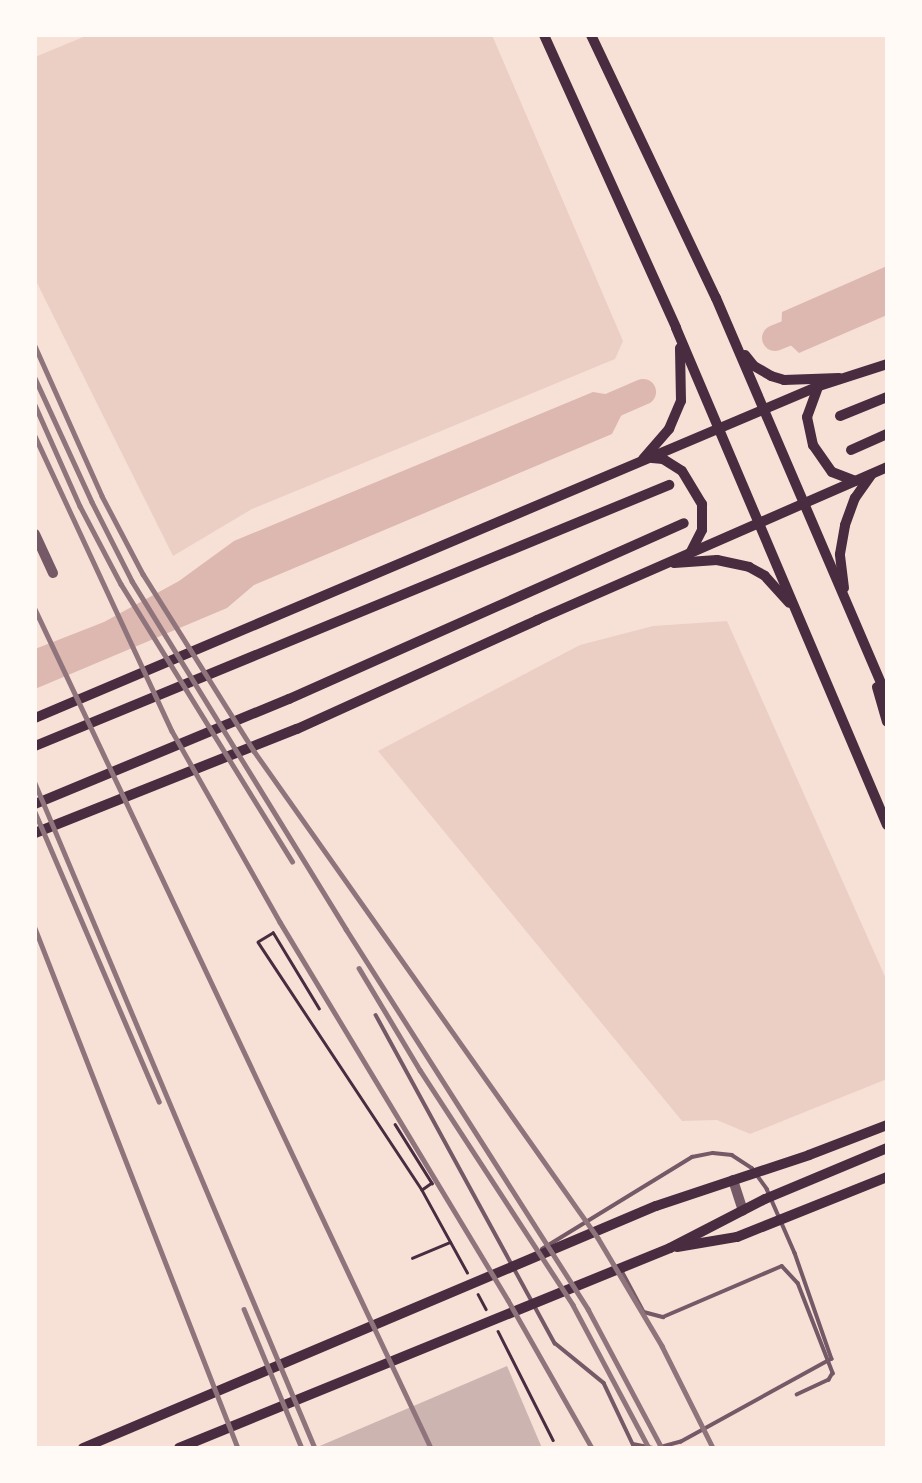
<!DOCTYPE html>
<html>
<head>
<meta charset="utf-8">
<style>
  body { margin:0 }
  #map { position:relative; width:922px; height:1483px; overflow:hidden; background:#f7e1d7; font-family:Ubuntu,sans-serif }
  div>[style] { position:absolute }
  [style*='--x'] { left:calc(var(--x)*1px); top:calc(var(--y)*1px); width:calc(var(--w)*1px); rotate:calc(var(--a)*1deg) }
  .green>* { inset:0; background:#ebcfc5 }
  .water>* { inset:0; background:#dcb8b0 }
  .river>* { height:26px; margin:-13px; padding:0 13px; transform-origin:13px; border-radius:13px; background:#dcb8b0 }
  .building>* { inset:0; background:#ccb4b1 }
  .path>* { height:2.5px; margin:-1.25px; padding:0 1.25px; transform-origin:1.25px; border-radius:1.25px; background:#4a2c40 }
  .service>* { height:3.5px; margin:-1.75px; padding:0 1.75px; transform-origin:1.75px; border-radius:1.75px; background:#755966 }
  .tertiary>* { height:10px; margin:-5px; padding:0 5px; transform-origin:5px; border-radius:5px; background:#755966 }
  .secondary>* { height:10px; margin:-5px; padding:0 5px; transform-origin:5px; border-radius:5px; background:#4a2c40 }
  .rail>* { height:4.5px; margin:-2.25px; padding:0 2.25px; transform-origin:2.25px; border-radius:2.25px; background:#8f747c }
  span { translate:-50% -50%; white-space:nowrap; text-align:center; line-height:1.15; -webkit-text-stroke:7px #fffaf5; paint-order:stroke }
  .frame { position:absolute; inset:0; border:37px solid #fffaf5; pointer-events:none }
</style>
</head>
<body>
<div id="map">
  <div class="green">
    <i style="clip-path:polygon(88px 35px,492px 35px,623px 341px,615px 359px,252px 509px,173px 556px,35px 279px,35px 57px)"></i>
    <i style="clip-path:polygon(727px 621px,887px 981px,887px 1079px,750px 1134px,717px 1120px,682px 1121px,378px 751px,580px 645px,653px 626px)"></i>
  </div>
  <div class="water">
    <i style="clip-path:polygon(887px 266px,887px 315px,799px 353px,781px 336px,782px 312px)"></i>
    <i style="clip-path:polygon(593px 392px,630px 398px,612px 434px,254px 585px,227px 608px,35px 689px,35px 649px,104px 622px,179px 581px,234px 541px)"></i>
  </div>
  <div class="river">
    <i style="--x:775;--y:338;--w:43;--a:-21.8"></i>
    <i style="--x:599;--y:411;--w:48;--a:-23.4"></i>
  </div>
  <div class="building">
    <i style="clip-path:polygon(507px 1366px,542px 1448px,315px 1448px)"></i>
  </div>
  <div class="path">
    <i style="--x:319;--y:1009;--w:89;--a:-121.2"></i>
    <i style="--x:273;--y:933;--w:17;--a:149"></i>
    <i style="--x:258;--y:942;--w:297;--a:56.5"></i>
    <i style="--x:422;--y:1190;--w:94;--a:61.2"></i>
    <i style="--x:395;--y:1124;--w:70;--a:57.9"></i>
    <i style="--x:432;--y:1183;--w:12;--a:145"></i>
    <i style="--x:412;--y:1258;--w:41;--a:-22.8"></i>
    <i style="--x:478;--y:1294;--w:17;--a:62"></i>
    <i style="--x:498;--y:1331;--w:122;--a:63.2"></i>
  </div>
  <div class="service">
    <i style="--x:376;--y:1015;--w:374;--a:61.4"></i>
    <i style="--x:555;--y:1343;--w:63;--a:39.2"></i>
    <i style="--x:604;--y:1383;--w:68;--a:64.6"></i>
    <i style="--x:633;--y:1444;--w:20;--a:11"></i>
    <i style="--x:542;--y:1249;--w:176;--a:-31.5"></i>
    <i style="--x:692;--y:1157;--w:21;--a:-11"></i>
    <i style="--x:713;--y:1153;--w:19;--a:6"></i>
    <i style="--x:732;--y:1155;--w:24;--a:33"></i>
    <i style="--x:752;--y:1168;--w:26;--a:54"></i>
    <i style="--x:767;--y:1189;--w:70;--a:66.4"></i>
    <i style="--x:795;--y:1253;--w:112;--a:70.8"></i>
    <i style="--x:832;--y:1359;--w:172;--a:151.2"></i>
    <i style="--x:681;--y:1442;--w:23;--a:165"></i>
    <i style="--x:622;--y:1271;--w:47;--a:61.8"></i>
    <i style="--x:644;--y:1312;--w:20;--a:15"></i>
    <i style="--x:663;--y:1317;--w:129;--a:-23.2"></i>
    <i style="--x:782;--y:1266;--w:23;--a:47"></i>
    <i style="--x:798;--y:1283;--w:97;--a:68.7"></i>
    <i style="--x:833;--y:1373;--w:8;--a:120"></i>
    <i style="--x:829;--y:1380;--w:35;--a:155"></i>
  </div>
  <div class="tertiary">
    <i style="--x:35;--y:534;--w:43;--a:65.2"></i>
    <i style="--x:733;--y:1180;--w:32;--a:72"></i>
  </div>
  <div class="secondary">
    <i style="--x:544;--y:35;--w:321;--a:65.7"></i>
    <i style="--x:676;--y:328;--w:540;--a:67"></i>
    <i style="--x:591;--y:35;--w:291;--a:64.6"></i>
    <i style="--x:716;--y:298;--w:434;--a:66.8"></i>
    <i style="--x:745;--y:355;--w:14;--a:51"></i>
    <i style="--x:754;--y:366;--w:20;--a:30"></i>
    <i style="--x:771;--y:376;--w:14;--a:17"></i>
    <i style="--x:784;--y:380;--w:55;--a:-2.1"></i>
    <i style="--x:818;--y:387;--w:32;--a:110"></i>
    <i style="--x:807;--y:417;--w:29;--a:78"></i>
    <i style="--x:813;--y:445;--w:33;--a:55"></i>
    <i style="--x:832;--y:472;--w:25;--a:21"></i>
    <i style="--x:840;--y:416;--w:51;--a:-22"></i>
    <i style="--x:851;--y:450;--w:39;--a:-24"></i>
    <i style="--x:652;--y:458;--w:11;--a:5"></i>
    <i style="--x:663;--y:459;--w:22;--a:32"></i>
    <i style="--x:682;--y:471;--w:39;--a:59"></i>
    <i style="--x:702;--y:504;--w:26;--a:90"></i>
    <i style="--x:702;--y:530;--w:25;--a:117"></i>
    <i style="--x:643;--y:459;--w:40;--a:-49"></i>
    <i style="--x:669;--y:429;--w:30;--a:-67"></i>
    <i style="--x:681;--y:401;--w:53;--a:-91.1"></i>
    <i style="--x:674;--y:563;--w:43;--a:-4"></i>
    <i style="--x:717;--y:560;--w:33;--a:12"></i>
    <i style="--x:749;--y:567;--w:18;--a:29"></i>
    <i style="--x:765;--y:576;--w:36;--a:48"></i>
    <i style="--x:844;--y:588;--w:34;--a:-97"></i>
    <i style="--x:840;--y:554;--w:29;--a:-80"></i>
    <i style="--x:845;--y:525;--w:29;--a:-70"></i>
    <i style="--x:855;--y:498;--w:28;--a:-55"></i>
    <i style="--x:877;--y:687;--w:36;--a:74"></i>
    <i style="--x:35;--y:718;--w:851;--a:-22.95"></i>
    <i style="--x:819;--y:386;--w:71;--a:-17.9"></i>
    <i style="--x:35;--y:746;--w:686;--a:-22.38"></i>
    <i style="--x:35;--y:804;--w:275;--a:-22.5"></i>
    <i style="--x:289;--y:699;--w:432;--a:-24"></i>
    <i style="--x:35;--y:833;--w:282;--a:-21.7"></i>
    <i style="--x:297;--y:729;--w:264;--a:-24.4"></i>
    <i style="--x:537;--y:620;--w:382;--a:-23.6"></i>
    <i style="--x:677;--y:1247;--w:61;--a:-9.5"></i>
    <i style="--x:737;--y:1237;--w:162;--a:-21.8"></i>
    <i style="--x:83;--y:1448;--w:622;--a:-22.9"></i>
    <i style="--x:656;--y:1206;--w:161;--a:-18.4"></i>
    <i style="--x:809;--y:1155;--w:84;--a:-21"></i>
    <i style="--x:179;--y:1448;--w:530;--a:-22.16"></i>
    <i style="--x:670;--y:1248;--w:107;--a:-27.3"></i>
    <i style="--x:765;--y:1199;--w:132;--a:-22.7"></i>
  </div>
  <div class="rail">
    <i style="--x:35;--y:346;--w:164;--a:65.9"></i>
    <i style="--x:102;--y:496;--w:88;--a:62.3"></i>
    <i style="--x:143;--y:574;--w:209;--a:57.9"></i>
    <i style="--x:254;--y:751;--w:596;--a:54.76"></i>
    <i style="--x:598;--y:1238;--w:126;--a:59.3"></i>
    <i style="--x:662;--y:1346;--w:114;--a:63.4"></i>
    <i style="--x:35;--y:378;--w:136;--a:65.3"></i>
    <i style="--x:92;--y:502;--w:89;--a:63.1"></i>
    <i style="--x:132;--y:581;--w:409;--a:58.4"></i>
    <i style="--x:346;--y:929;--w:451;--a:57.5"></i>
    <i style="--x:588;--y:1309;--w:157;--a:62"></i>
    <i style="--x:35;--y:405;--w:111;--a:66"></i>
    <i style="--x:80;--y:506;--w:88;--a:62.3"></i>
    <i style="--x:121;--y:584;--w:326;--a:58.3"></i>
    <i style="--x:35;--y:436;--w:325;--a:65.1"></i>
    <i style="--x:172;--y:731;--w:219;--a:60.5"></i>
    <i style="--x:280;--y:922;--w:441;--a:58.9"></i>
    <i style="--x:508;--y:1300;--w:170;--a:60.4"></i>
    <i style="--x:35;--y:609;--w:928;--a:64.73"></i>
    <i style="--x:35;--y:783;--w:722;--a:67.17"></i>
    <i style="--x:35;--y:812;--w:315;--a:66.8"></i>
    <i style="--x:35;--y:928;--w:558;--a:68.68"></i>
    <i style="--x:359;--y:968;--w:119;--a:59.1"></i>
    <i style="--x:420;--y:1070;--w:280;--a:56.9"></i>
    <i style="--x:573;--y:1305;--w:162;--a:62"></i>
    <i style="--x:244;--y:1309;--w:151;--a:67.4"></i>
  </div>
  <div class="frame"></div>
</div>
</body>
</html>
